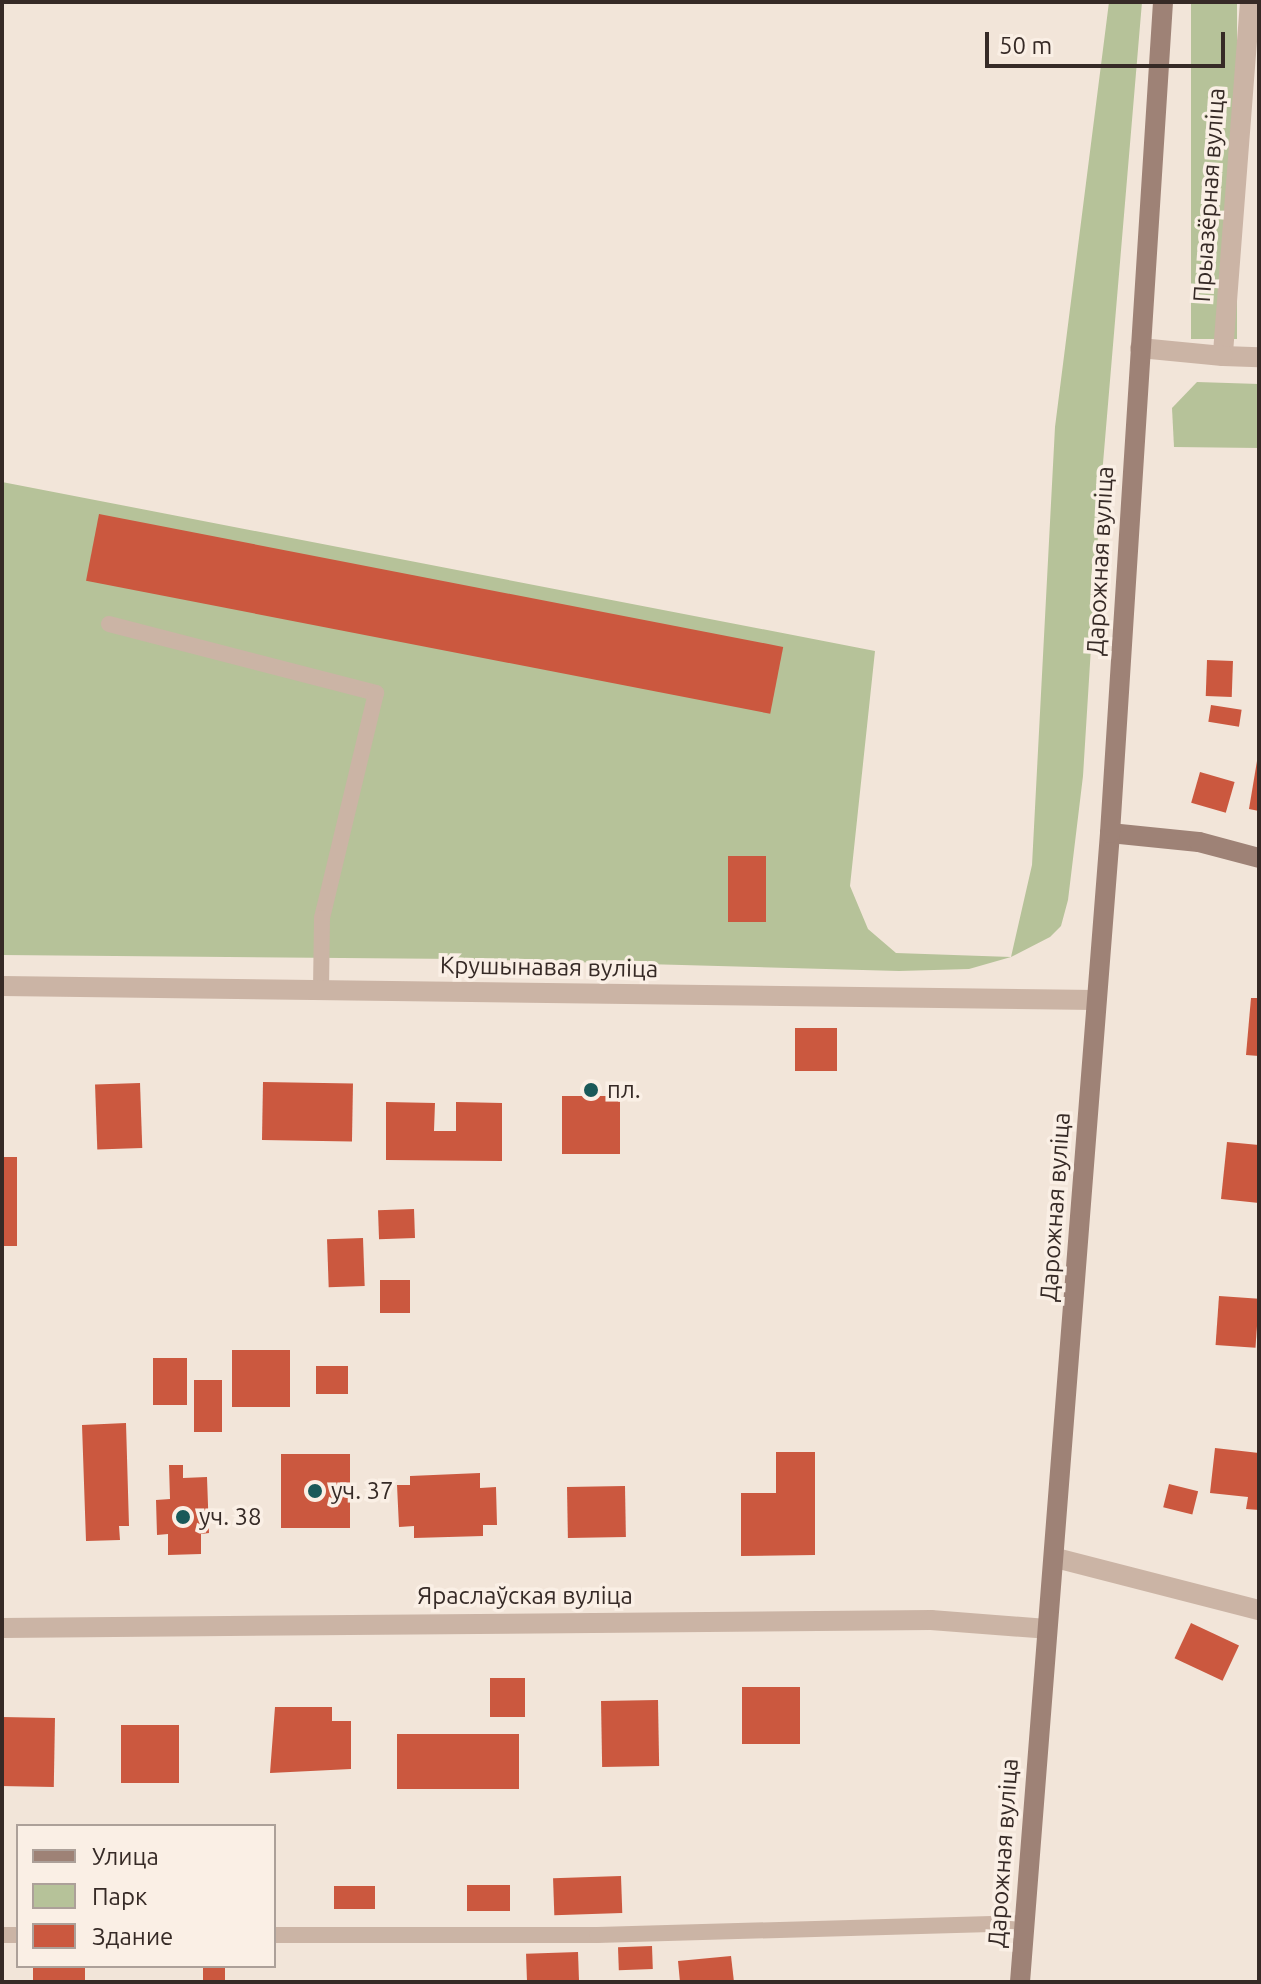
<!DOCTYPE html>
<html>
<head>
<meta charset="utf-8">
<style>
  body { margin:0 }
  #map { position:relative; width:1261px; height:1984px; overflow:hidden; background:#f2e5d9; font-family:Ubuntu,sans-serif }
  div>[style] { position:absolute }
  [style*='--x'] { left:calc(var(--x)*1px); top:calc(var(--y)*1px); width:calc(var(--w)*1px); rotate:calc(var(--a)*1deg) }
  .green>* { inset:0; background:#b6c299; transform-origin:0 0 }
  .building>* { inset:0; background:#cb583f; transform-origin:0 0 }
  .service>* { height:16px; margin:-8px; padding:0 8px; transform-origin:8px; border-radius:8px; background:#cbb4a5 }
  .minor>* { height:20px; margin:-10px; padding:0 10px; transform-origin:10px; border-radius:10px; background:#cbb4a5 }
  .secondary>* { height:20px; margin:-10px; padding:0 10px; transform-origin:10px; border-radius:10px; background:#9e8276 }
  .dots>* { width:22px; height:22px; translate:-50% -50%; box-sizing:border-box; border:4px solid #faefe5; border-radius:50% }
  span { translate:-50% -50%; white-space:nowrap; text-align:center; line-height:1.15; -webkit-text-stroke:7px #faefe5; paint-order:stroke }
  .street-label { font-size:24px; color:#362a26 }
  .poi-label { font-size:24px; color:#362a26 }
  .left { translate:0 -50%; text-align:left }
  .frame { position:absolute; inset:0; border:4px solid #362a26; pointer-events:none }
  .legend { position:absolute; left:16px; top:1824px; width:260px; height:144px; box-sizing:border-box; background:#faefe5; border:2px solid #aca099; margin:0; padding:10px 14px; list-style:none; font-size:24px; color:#362a26 }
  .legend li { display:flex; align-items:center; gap:16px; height:40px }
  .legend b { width:40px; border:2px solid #aca099 }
  .scale { position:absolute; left:985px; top:32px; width:240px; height:36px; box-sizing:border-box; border:4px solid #362a26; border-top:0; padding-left:10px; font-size:24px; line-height:28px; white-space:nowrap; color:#362a26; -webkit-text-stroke:6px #faefe5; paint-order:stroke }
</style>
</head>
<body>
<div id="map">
  <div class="green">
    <i style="clip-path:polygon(1109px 2px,1142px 2px,1101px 487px,1083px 776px,1068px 900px,1061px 926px,1050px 937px,1011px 957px,969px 969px,899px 971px,460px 959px,2px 955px,2px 482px,875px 651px,850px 886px,868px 929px,896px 953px,1011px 957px,1032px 865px,1055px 427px)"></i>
    <i style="left:1191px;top:2px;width:46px;height:337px"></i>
    <i style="clip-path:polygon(1197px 382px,1259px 384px,1259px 448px,1174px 447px,1172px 408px)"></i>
  </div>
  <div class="building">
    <i style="left:99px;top:514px;width:697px;height:68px;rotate:11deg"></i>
    <i style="left:1207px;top:660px;width:26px;height:36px;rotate:2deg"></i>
    <i style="left:1211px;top:705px;width:31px;height:17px;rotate:9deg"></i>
    <i style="clip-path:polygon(1257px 761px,1259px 761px,1259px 811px,1249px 809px)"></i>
    <i style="left:1200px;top:772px;width:36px;height:32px;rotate:16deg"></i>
    <i style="left:728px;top:856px;width:38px;height:66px"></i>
    <i style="clip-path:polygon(1251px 998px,1259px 998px,1259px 1056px,1246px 1055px)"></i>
    <i style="left:795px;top:1028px;width:42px;height:43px"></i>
    <i style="left:263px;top:1082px;width:90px;height:58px;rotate:1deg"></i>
    <i style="left:140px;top:1083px;width:65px;height:45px;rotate:88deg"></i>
    <i style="clip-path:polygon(583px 1085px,599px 1085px,599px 1096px,620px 1096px,620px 1154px,562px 1154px,562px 1096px,583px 1096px)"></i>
    <i style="clip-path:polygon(386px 1102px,435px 1103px,434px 1131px,456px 1131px,456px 1102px,502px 1103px,502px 1161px,386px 1160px)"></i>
    <i style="clip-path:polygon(1227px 1142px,1259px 1145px,1259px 1203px,1221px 1199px)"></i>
    <i style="left:2px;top:1157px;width:15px;height:89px"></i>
    <i style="left:414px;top:1209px;width:29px;height:36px;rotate:88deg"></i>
    <i style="left:363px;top:1238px;width:48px;height:36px;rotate:88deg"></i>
    <i style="left:380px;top:1280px;width:30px;height:33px"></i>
    <i style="left:1219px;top:1296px;width:40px;height:49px;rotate:4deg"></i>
    <i style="left:232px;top:1350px;width:58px;height:57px"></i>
    <i style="left:153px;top:1358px;width:34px;height:47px"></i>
    <i style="left:316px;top:1366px;width:32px;height:28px"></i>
    <i style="left:194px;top:1380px;width:28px;height:52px"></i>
    <i style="clip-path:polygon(126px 1423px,129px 1526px,119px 1526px,120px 1540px,86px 1541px,82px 1425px)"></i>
    <i style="clip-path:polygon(1215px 1448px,1259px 1453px,1259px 1510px,1246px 1509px,1248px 1497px,1210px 1493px)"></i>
    <i style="clip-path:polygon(776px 1452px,815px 1452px,815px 1555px,741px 1556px,741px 1493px,776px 1493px)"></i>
    <i style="left:281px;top:1454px;width:69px;height:74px"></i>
    <i style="clip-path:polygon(169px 1465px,183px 1465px,183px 1478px,207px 1477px,209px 1533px,201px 1534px,201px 1554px,168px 1555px,168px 1534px,157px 1535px,156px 1500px,170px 1499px)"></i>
    <i style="clip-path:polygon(480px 1473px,480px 1488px,496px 1487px,497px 1525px,483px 1525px,483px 1536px,414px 1538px,414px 1526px,399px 1527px,397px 1485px,410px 1485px,410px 1476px)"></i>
    <i style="left:1169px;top:1484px;width:30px;height:24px;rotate:14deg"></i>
    <i style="left:625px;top:1486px;width:51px;height:58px;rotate:89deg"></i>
    <i style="left:1191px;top:1623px;width:53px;height:39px;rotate:25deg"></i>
    <i style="left:490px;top:1678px;width:35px;height:39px"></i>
    <i style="left:742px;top:1687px;width:58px;height:57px"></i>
    <i style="left:658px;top:1700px;width:66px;height:57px;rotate:89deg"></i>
    <i style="clip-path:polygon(275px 1707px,332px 1707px,332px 1721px,351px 1721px,351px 1769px,270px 1773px)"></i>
    <i style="left:2px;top:1717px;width:53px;height:69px;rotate:1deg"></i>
    <i style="left:121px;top:1725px;width:58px;height:58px"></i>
    <i style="left:397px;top:1734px;width:122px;height:55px"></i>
    <i style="left:621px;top:1876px;width:37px;height:68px;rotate:88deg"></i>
    <i style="left:467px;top:1885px;width:43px;height:26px"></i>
    <i style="left:375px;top:1886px;width:23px;height:41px;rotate:90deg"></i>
    <i style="left:652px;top:1946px;width:23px;height:34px;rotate:88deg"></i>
    <i style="left:578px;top:1952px;width:30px;height:52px;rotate:88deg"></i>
    <i style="clip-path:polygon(731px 1956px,734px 1982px,680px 1982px,678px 1961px)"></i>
    <i style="left:33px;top:1966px;width:52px;height:16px"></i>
    <i style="left:203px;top:1966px;width:22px;height:16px"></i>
  </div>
  <div class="service">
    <i style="--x:109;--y:624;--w:276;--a:14.5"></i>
    <i style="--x:376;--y:693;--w:231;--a:103.5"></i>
    <i style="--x:322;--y:918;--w:72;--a:90.8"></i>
    <i style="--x:2;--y:1935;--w:16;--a:0"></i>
    <i style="--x:274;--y:1935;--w:323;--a:0"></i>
    <i style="--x:597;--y:1935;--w:426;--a:-1.6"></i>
  </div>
  <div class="minor">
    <i style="--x:1250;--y:2;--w:355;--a:94.4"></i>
    <i style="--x:1223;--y:356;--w:36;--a:2"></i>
    <i style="--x:1140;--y:348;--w:83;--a:5.5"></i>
    <i style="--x:2;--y:986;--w:1093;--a:0.73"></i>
    <i style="--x:1056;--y:1558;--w:210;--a:14.4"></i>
    <i style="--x:2;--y:1628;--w:929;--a:-0.49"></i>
    <i style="--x:931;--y:1620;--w:116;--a:4.4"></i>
  </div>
  <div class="secondary">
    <i style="--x:1110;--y:833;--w:89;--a:5.8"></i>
    <i style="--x:1199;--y:842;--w:62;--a:14.9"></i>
    <i style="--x:1020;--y:1982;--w:1153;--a:-85.52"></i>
    <i style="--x:1110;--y:833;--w:833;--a:-86.35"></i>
  </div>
  <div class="dots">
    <i style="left:591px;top:1090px;background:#1a5959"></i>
    <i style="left:315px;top:1491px;background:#1a5959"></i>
    <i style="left:183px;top:1517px;background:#1a5959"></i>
  </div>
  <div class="street-label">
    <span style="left:1209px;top:195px;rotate:-86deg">Прыазёрная вуліца</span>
    <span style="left:1100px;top:561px;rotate:-87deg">Дарожная вуліца</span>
    <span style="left:549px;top:967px;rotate:1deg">Крушынавая вуліца</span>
    <span style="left:1055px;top:1207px;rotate:-86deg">Дарожная вуліца</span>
    <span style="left:525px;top:1596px">Яраслаўская вуліца</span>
    <span style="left:1003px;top:1853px;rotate:-86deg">Дарожная вуліца</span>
  </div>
  <div class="poi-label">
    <span class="left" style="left:607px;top:1090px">пл.</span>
    <span class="left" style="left:331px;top:1491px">уч. 37</span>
    <span class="left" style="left:199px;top:1517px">уч. 38</span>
  </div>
  <div class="frame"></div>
  <ul class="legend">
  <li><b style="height:10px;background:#9e8276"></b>Улица</li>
  <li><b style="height:22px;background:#b6c299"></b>Парк</li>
  <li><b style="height:22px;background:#cb583f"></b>Здание</li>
  </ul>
  <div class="scale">50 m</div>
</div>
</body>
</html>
